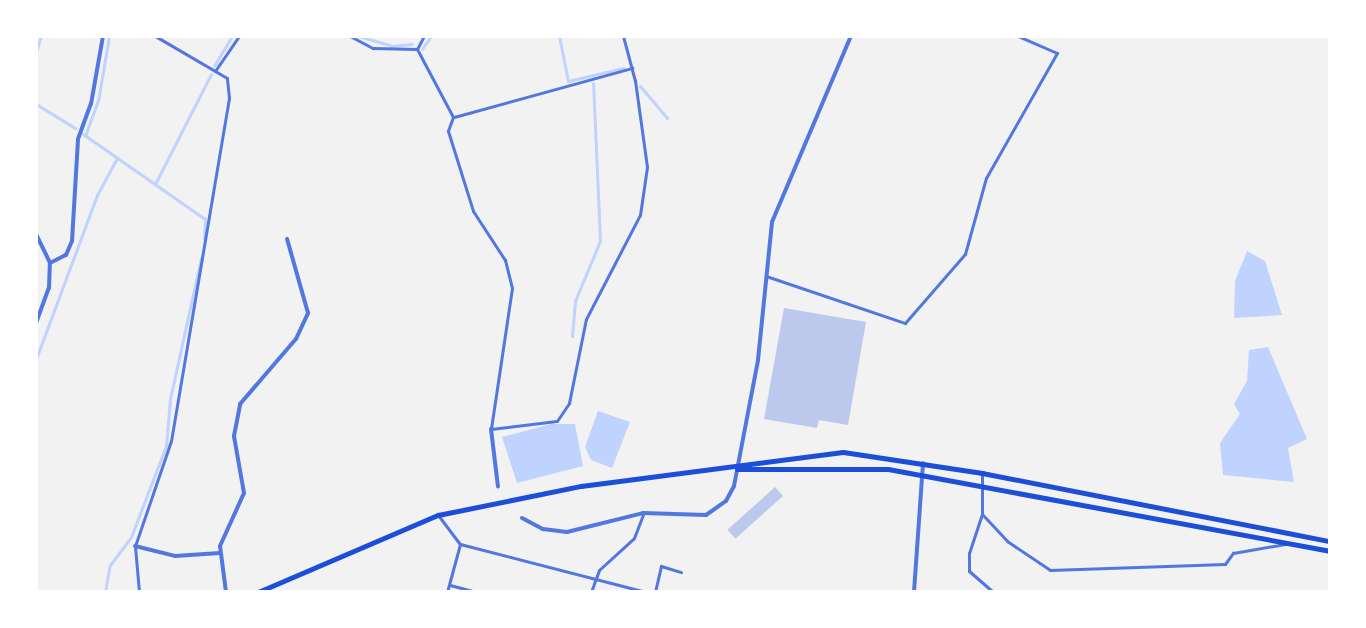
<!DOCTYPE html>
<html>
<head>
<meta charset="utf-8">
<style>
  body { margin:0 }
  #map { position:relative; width:1366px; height:628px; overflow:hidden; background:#f2f2f2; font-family:"Varela Round",sans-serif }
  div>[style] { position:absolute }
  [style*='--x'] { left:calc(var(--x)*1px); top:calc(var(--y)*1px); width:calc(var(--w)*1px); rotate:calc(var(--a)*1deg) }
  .water>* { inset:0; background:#bfd3fe }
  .stream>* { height:3px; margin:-1.5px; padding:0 1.5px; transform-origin:1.5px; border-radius:1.5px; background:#bfd3fe }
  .building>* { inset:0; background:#bdc9ec; transform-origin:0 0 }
  .minor>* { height:3px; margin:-1.5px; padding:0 1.5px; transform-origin:1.5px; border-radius:1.5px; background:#5277de }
  .tertiary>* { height:4px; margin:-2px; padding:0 2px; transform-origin:2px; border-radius:2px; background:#5277de }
  .secondary>* { height:5px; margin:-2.5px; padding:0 2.5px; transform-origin:2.5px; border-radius:2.5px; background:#1d4ed8 }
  span { translate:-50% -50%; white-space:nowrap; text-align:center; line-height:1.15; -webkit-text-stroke:6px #fff; paint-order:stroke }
  .frame { position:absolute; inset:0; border:38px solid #fff; pointer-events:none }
</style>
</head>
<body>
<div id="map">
  <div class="water">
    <i style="clip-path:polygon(1247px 251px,1265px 261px,1282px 315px,1234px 318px,1235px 281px)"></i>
    <i style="clip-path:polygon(1268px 347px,1307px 439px,1288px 448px,1294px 482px,1223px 475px,1220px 443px,1240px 414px,1234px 404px,1247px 381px,1249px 350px)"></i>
    <i style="clip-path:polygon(598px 411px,630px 422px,612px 468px,591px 460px,585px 447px)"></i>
    <i style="clip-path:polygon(551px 424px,575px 424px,583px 466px,517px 483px,502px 437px)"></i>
  </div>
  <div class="stream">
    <i style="--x:358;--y:36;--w:35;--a:16"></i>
    <i style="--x:392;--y:46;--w:20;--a:-6"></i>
    <i style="--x:559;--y:36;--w:46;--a:78.7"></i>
    <i style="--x:568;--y:81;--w:57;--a:-13.1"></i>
    <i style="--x:422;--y:49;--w:16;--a:-55"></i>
    <i style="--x:36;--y:51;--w:16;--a:-72"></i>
    <i style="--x:214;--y:66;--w:35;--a:-59"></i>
    <i style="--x:640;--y:86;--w:42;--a:49.8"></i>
    <i style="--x:36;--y:104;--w:46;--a:31.6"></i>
    <i style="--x:83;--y:134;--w:149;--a:34.9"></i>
    <i style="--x:205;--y:219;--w:19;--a:93"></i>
    <i style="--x:85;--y:136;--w:37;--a:-70"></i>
    <i style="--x:98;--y:101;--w:66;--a:-80.4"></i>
    <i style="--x:155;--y:184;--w:123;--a:-63"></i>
    <i style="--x:572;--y:336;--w:35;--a:-85"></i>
    <i style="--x:575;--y:301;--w:65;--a:-67.4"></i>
    <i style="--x:600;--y:241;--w:158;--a:-92.5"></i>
    <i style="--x:36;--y:359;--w:175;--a:-69.6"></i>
    <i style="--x:97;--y:195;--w:42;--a:-61.6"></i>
    <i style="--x:105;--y:592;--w:27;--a:-80"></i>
    <i style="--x:110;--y:565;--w:35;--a:-53"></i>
    <i style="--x:131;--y:537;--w:97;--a:-69"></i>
    <i style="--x:166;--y:446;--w:47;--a:-85.1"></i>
    <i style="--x:170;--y:399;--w:144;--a:-77.6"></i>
  </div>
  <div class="building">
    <i style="clip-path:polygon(784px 308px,866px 322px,848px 425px,819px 420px,817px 428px,764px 419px)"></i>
    <i style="left:775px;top:487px;width:12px;height:64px;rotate:48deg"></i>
  </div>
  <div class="minor">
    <i style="--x:350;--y:36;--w:26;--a:28"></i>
    <i style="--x:373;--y:48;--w:44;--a:1.3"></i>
    <i style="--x:417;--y:49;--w:77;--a:62.1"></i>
    <i style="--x:453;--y:117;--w:15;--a:110"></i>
    <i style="--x:448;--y:131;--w:84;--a:72.6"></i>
    <i style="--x:473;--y:211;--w:59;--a:56.9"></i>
    <i style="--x:505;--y:260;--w:29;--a:76"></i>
    <i style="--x:512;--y:288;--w:143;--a:98.5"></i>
    <i style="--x:491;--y:429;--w:66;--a:-6.9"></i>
    <i style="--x:557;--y:421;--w:22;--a:-56"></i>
    <i style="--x:569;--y:403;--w:86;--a:-78.6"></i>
    <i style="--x:586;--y:319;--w:117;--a:-62.6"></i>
    <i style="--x:640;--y:215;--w:49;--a:-81.7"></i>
    <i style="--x:647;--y:167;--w:87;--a:-97.9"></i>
    <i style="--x:635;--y:81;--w:47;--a:-104.9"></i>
    <i style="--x:417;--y:49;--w:15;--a:-62"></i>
    <i style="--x:215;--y:71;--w:42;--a:-55.6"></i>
    <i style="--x:454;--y:117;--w:185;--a:-15.4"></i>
    <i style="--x:766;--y:276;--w:147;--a:18.7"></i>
    <i style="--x:905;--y:323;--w:91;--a:-49"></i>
    <i style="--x:965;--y:254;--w:79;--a:-74.6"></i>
    <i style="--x:986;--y:178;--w:144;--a:-60.4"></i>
    <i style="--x:1057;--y:53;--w:43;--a:-156.4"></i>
    <i style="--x:982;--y:473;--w:41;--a:90"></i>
    <i style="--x:982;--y:514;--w:37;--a:47"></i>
    <i style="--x:1007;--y:541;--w:52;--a:34"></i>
    <i style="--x:1050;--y:570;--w:175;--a:-2"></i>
    <i style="--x:1225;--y:564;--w:14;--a:-54"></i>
    <i style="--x:1233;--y:553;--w:53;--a:-9.8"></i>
    <i style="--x:982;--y:514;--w:41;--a:108.4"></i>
    <i style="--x:969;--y:553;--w:18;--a:90"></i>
    <i style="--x:969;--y:571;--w:32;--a:41"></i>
    <i style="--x:438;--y:515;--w:36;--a:53"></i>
    <i style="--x:460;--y:544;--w:191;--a:14.5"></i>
    <i style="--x:450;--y:585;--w:28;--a:15"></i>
    <i style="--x:139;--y:592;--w:46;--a:-95"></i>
    <i style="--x:135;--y:546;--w:111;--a:-71.1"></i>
    <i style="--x:171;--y:441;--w:348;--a:-80.4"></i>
    <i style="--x:229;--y:98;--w:20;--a:-96"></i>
    <i style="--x:227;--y:78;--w:83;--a:-149.7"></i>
    <i style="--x:447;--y:592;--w:50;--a:-74.8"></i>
    <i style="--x:591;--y:592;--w:23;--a:-70"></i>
    <i style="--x:599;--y:570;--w:47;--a:-42.4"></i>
    <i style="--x:634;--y:538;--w:26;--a:-69"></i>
    <i style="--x:655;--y:592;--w:27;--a:-77"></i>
    <i style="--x:661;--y:566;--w:21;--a:17"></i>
  </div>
  <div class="tertiary">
    <i style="--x:36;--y:234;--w:32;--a:64"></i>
    <i style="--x:36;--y:323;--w:37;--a:-70"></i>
    <i style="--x:49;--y:288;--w:25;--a:-88"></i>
    <i style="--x:50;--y:263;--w:18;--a:-27"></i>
    <i style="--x:66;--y:255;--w:15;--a:-67"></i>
    <i style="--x:72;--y:241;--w:102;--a:-86.6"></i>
    <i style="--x:78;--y:139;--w:37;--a:-70"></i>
    <i style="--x:91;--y:104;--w:69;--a:-80"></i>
    <i style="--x:491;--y:429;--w:58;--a:83.1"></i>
    <i style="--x:522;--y:518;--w:24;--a:28"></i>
    <i style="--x:543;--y:529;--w:24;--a:7"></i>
    <i style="--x:567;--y:532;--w:78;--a:-14"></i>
    <i style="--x:643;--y:513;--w:63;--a:1.8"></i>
    <i style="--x:706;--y:515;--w:24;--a:-35"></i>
    <i style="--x:726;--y:501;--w:17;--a:-62"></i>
    <i style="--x:734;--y:486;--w:128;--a:-79.2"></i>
    <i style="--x:758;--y:360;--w:139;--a:-84.2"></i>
    <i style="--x:772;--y:222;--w:202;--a:-67"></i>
    <i style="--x:135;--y:546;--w:41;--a:14"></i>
    <i style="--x:175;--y:556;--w:45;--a:-3.8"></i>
    <i style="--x:226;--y:592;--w:46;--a:-97.4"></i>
    <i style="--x:220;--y:546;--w:58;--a:-65.6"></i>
    <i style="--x:244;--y:493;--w:58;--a:-100"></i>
    <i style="--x:234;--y:436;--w:33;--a:-79"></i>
    <i style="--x:240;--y:404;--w:86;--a:-49.3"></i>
    <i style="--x:296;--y:339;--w:29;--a:-65"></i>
    <i style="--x:308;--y:313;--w:77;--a:-105.8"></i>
    <i style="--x:914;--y:592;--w:129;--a:-86"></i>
  </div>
  <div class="secondary">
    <i style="--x:737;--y:469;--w:151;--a:0"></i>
    <i style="--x:888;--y:469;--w:450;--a:10.5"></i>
    <i style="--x:258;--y:592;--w:196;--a:-23.2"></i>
    <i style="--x:438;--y:515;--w:146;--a:-11.5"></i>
    <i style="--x:581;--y:486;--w:264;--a:-7.4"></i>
    <i style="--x:843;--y:452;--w:141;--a:8.6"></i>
    <i style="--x:982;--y:473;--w:355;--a:11.1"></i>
  </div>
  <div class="frame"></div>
</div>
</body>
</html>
